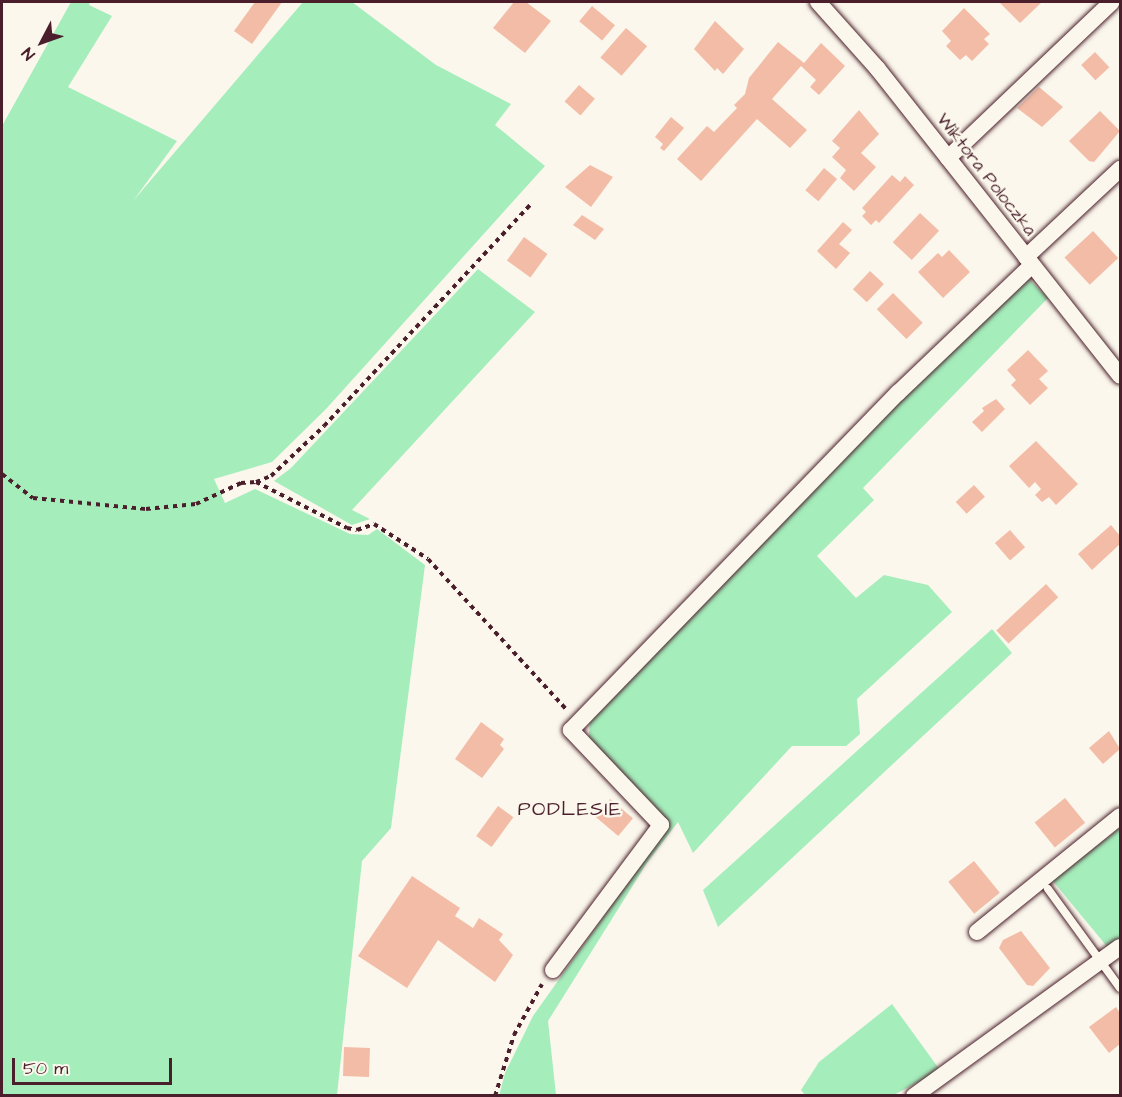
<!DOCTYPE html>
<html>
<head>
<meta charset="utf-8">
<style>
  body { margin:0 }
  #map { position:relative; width:1122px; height:1097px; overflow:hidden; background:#fbf7ec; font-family:"Architects Daughter",sans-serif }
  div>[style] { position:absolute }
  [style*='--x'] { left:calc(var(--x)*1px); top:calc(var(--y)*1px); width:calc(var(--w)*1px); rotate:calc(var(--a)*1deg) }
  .green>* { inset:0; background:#a5eebc }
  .building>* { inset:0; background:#f3bca7; transform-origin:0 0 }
  .path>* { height:4px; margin-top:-2px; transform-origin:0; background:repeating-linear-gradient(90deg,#4a1f2b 0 4.5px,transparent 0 9px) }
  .roads { filter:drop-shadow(0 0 2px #4a1f2b) drop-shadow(0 0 2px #4a1f2b) }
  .lane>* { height:8px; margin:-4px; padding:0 4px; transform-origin:4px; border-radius:4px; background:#fbf7ec }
  .street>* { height:16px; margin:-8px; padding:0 8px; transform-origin:8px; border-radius:8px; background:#fbf7ec }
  span { translate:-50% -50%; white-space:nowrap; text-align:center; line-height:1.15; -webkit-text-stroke:4.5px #fbf7ec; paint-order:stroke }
  .street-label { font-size:18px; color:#4a1f2b }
  .neighbourhood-label { font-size:20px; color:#4a1f2b; letter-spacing:1.5px }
  .frame { position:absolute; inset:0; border:3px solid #4a1f2b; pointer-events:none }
  .north { position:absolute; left:12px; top:12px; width:60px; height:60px; -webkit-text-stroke:4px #fbf7ec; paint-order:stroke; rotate:229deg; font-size:16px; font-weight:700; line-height:24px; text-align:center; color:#4a1f2b }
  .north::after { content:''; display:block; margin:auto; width:21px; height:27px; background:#4a1f2b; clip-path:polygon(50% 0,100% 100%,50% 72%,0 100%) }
  .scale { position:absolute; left:12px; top:1058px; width:160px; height:27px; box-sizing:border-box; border:3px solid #4a1f2b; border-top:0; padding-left:8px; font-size:18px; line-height:21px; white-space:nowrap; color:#4a1f2b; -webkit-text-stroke:4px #fbf7ec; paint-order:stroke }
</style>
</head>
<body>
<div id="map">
  <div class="green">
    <i style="clip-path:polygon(71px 2px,90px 2px,89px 5px,112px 16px,68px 87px,177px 141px,133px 201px,303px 2px,352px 2px,436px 65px,511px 104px,495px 125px,545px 166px,326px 409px,272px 462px,214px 479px,225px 503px,255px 489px,350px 534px,368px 535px,377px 529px,425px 565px,391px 828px,362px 861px,337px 1095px,2px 1095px,2px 126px)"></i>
    <i style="clip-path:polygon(478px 269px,535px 312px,352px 510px,370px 519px,352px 525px,274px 481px,291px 468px)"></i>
    <i style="clip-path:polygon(1028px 278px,1048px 298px,863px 488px,874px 500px,817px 556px,856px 598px,884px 575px,928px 585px,952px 612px,857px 699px,860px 734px,846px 746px,792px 746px,693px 853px,678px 822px,647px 863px,548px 1021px,556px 1095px,499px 1096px,505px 1073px,533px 1016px,665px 830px,589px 737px,590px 717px,1004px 295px)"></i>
    <i style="clip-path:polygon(992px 629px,1012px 653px,718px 927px,703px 890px)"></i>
    <i style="clip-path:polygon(1120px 828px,1120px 940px,1109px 949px,1052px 880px)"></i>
    <i style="clip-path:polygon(892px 1004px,940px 1070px,894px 1095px,805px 1095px,801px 1090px,819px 1062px)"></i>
  </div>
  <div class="building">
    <i style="clip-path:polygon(255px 2px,282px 2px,252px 44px,234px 31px)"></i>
    <i style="clip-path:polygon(514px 2px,526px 2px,551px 21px,525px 53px,493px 28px)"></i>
    <i style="clip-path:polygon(999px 2px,1042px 2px,1020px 23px)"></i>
    <i style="left:592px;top:6px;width:30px;height:20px;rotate:40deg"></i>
    <i style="clip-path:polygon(964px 8px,990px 34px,984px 39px,989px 44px,972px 61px,966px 55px,960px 60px,946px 46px,951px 41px,942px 31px)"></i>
    <i style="clip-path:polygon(715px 21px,744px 49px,723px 74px,717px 68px,715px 71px,694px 49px)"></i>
    <i style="left:626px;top:28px;width:28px;height:39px;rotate:41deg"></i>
    <i style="clip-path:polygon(778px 42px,804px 63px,821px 43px,845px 66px,819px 95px,810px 87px,816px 80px,801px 66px,772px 99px,807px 130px,790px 148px,757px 119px,701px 181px,677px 159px,707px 126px,714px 132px,737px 108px,734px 105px,745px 94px,749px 78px)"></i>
    <i style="left:1095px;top:52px;width:21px;height:19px;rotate:47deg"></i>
    <i style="left:579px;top:85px;width:21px;height:22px;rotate:41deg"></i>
    <i style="clip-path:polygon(1039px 87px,1063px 107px,1042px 127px,1017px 108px)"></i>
    <i style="clip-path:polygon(859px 110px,879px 134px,861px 153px,876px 167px,854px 191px,840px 178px,846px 170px,832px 157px,840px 148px,832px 141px)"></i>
    <i style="clip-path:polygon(1100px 111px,1120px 131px,1094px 162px,1089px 161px,1069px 141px)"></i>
    <i style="clip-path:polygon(671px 117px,684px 128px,664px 151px,660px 148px,663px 144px,655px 137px)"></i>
    <i style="clip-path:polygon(590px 165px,613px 177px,591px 207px,565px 187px)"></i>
    <i style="left:824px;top:168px;width:17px;height:29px;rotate:40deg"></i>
    <i style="clip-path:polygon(892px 175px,900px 182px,905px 176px,914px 185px,879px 223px,876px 220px,871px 225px,862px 216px,866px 212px,862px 208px)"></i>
    <i style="left:920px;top:213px;width:26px;height:40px;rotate:43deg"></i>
    <i style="clip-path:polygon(582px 215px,604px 229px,595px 240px,573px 225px)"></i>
    <i style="clip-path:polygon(843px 222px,852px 230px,839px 244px,850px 253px,836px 269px,817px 251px)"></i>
    <i style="left:1093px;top:231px;width:37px;height:39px;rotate:47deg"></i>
    <i style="left:524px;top:237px;width:29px;height:29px;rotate:36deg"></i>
    <i style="clip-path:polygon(949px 250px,970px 272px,943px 298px,918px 272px,938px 253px,942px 257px)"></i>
    <i style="left:870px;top:271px;width:19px;height:25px;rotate:43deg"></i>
    <i style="left:893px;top:293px;width:42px;height:23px;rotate:45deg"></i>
    <i style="clip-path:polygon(1028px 350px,1048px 371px,1039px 379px,1048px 388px,1030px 405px,1011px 385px,1016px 380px,1007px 370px)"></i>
    <i style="clip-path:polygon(996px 399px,1005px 409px,982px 432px,972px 422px,984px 411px,982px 408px)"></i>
    <i style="clip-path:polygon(1036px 441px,1078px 484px,1056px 505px,1049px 497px,1042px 502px,1035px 495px,1041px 489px,1035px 482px,1029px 488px,1009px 466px)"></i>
    <i style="left:974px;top:485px;width:16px;height:25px;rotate:47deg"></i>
    <i style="clip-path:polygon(1111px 525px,1120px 536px,1120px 544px,1092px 570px,1078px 554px)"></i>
    <i style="left:1010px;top:530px;width:23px;height:20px;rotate:49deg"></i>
    <i style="left:1046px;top:584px;width:18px;height:68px;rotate:47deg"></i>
    <i style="clip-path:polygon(481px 722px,504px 739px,500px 745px,504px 749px,482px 778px,455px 759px)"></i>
    <i style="clip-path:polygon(1109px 731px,1120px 749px,1103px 764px,1089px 748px)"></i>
    <i style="left:1065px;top:798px;width:32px;height:39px;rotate:51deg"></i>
    <i style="left:610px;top:799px;width:30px;height:23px;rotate:40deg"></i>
    <i style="left:498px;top:806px;width:19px;height:37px;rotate:36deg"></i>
    <i style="left:974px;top:861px;width:41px;height:33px;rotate:51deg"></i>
    <i style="clip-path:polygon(412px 876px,460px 908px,455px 916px,473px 928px,479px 918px,503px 934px,499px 940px,513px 955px,495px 982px,438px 940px,407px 988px,358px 956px)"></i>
    <i style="clip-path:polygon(1021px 931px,1050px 968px,1033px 986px,1027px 985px,999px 948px,1003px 940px)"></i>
    <i style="clip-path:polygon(1116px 1007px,1120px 1013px,1120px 1044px,1109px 1053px,1089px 1027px)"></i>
    <i style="left:344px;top:1047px;width:26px;height:29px;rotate:2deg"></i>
  </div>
  <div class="path">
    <i style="--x:2;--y:474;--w:39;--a:38"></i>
    <i style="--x:33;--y:498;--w:114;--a:5.6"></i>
    <i style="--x:146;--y:509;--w:50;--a:-5.7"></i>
    <i style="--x:196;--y:504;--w:50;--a:-25"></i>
    <i style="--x:241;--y:483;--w:15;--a:-4"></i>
    <i style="--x:256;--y:482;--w:102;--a:26.8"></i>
    <i style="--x:347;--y:528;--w:10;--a:11"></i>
    <i style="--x:357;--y:530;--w:18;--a:-19"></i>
    <i style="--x:374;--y:524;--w:64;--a:32.9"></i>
    <i style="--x:428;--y:559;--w:205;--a:47.4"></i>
    <i style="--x:256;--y:482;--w:16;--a:-22"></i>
    <i style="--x:271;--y:476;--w:73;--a:-43.3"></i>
    <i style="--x:324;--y:426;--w:302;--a:-47"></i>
    <i style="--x:495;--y:1096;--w:64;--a:-72.7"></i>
    <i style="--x:514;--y:1035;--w:58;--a:-61.2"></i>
  </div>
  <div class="roads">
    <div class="lane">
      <i style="--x:1048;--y:889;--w:122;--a:54"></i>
    </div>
    <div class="street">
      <i style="--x:818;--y:2;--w:89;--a:48.2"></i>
      <i style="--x:877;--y:68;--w:392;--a:51.7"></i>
      <i style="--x:948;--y:158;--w:226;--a:-43.6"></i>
      <i style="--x:1026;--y:257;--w:129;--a:-43.1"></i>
      <i style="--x:977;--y:932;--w:184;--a:-39"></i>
      <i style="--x:553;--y:970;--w:181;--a:-53.3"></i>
      <i style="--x:661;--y:825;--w:131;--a:-133.5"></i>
      <i style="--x:571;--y:730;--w:470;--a:-45.9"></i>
      <i style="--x:898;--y:393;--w:185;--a:-43.7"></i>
      <i style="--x:914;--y:1096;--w:254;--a:-35.9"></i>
    </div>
  </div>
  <div class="street-label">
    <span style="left:986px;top:175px;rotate:52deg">Wiktora Poloczka</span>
  </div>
  <div class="neighbourhood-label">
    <span style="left:570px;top:809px">PODLESIE</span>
  </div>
  <div class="frame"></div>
  <div class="north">N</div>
  <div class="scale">50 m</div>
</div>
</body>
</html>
